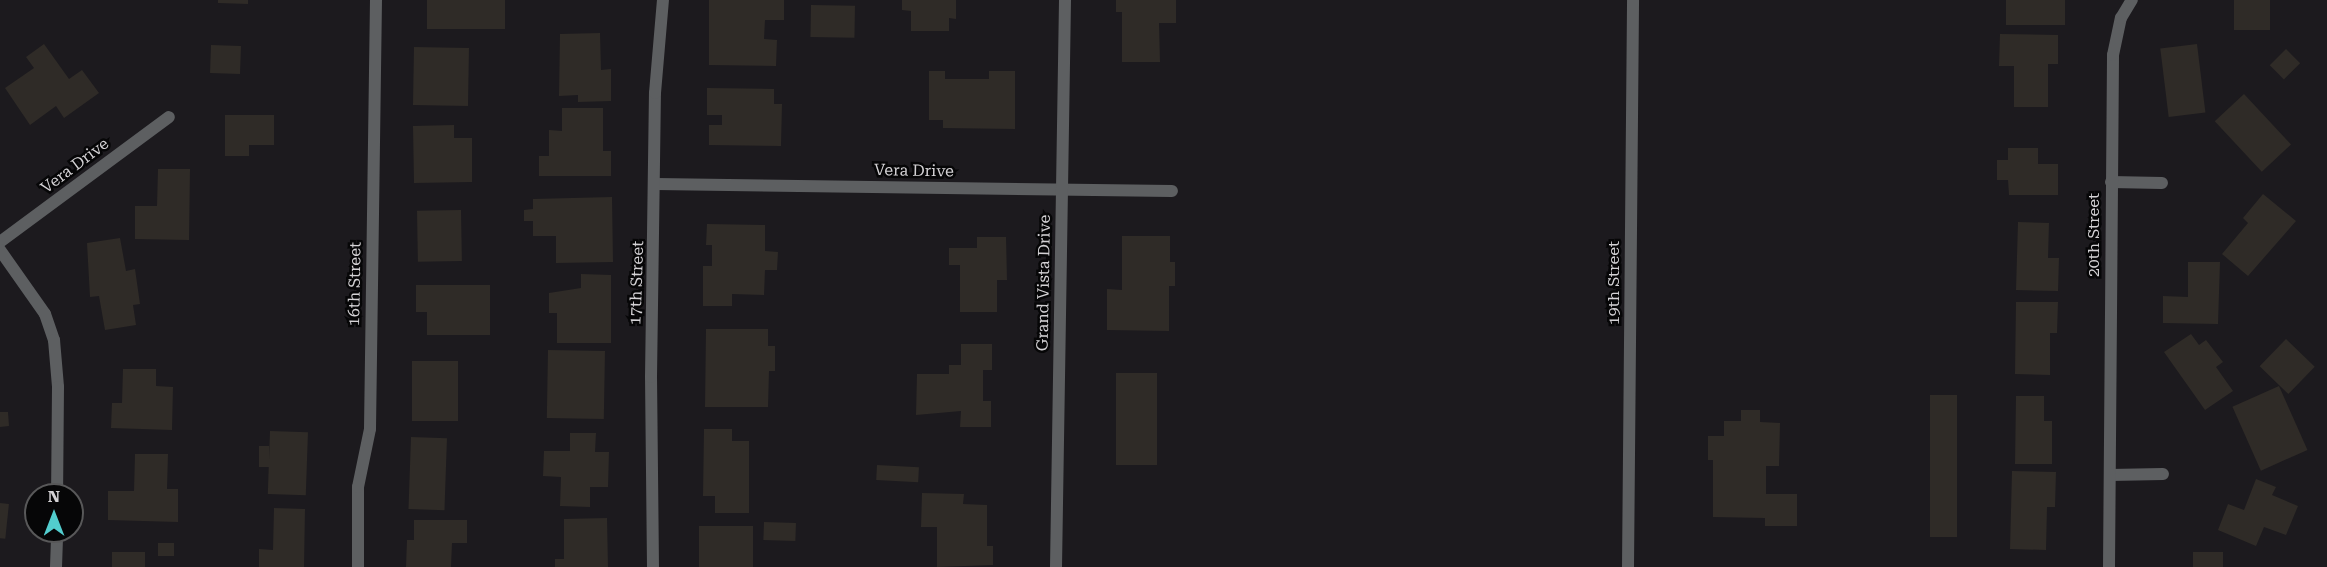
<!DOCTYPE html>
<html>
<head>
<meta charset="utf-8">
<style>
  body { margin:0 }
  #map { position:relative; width:2327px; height:567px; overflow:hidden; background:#1c1a1e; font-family:"Roboto Serif",serif }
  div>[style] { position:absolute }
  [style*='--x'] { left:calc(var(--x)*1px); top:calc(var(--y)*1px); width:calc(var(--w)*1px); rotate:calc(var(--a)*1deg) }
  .building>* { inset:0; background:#2f2b27; transform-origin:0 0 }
  .street>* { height:12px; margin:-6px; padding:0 6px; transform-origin:6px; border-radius:6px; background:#5d5f61 }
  span { translate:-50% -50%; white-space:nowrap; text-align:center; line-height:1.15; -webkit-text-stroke:5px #060607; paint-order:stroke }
  .street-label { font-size:16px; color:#d4d2d5 }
  .north { position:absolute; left:24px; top:483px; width:60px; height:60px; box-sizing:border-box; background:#060607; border:2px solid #585859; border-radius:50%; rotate:0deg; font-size:16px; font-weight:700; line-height:24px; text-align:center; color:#d4d2d5 }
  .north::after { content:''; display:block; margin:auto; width:21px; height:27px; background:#52cdce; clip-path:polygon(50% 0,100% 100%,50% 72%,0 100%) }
</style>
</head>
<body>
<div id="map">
  <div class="building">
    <i style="clip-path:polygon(218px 0,248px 0,248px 4px,218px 3px)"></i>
    <i style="left:427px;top:0;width:78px;height:29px"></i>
    <i style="clip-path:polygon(709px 0,784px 0,784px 20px,765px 20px,764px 39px,777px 40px,776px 66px,709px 65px)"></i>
    <i style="clip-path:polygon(902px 0,956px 0,956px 19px,949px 18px,949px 31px,911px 31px,911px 11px,902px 10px)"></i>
    <i style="clip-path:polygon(1116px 0,1176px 0,1176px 23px,1159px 23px,1160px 62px,1122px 62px,1122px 12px,1116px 12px)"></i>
    <i style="left:2006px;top:0;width:59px;height:25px"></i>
    <i style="left:2234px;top:0;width:36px;height:30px"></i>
    <i style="left:811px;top:5px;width:44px;height:32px;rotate:1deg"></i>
    <i style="clip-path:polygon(600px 33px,601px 70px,611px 69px,611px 101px,578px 102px,578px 95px,559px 96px,560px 34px)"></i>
    <i style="clip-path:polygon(2000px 34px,2058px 35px,2058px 64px,2048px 64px,2048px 107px,2014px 107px,2014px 66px,1999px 66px)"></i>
    <i style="clip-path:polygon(44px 44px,69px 79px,82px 70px,99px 93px,64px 118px,56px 106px,30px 125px,5px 88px,34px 68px,26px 57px)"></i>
    <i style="left:2197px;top:44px;width:69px;height:37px;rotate:83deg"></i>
    <i style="left:211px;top:45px;width:30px;height:28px;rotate:2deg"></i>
    <i style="left:414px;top:47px;width:55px;height:58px;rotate:1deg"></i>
    <i style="left:2286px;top:49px;width:20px;height:23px;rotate:45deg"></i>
    <i style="clip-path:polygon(929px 71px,945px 71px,945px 79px,989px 79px,989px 71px,1015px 71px,1015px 129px,943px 128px,943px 120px,929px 120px)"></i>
    <i style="clip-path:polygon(707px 88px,774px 89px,774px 104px,782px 104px,781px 146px,709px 145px,709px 125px,722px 125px,722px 115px,707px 115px)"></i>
    <i style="left:2244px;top:94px;width:69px;height:40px;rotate:47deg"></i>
    <i style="clip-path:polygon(562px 108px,603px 108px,603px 151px,611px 151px,611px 176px,539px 176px,539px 156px,549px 156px,549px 130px,562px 131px)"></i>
    <i style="clip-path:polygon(225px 115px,274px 115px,274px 145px,249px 145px,249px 156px,225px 156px)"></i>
    <i style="clip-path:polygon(454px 125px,454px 138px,472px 138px,472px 182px,414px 183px,413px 126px)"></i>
    <i style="clip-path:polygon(2008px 148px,2038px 148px,2038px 164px,2058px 164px,2058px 195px,2009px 195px,2008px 180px,1997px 180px,1997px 160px,2008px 160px)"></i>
    <i style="clip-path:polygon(158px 169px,190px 169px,189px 240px,135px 239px,135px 206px,157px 206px)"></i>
    <i style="clip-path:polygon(2263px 194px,2296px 221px,2248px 276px,2222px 254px,2248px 223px,2243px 218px)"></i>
    <i style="clip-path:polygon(612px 197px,613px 262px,556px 263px,556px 236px,533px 236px,533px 221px,524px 221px,524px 210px,533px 209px,533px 199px)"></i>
    <i style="left:461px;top:210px;width:51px;height:44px;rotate:89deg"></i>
    <i style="clip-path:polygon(2018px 222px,2049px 223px,2048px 258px,2059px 258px,2058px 291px,2016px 290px)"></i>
    <i style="clip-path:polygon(707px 224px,765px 225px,765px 251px,778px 252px,777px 270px,765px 270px,764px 295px,732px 294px,732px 306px,703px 306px,703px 266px,712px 266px,712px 245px,706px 245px)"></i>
    <i style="clip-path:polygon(1122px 236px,1170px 236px,1170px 262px,1175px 262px,1175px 286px,1169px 286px,1169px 331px,1107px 330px,1107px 289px,1122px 290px)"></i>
    <i style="clip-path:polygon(977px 237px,1006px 237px,1007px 280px,997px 280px,997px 312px,960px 312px,960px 265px,949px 265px,949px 248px,977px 248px)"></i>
    <i style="clip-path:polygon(120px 238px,126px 271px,135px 269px,140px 304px,133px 305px,136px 325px,105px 330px,99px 296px,90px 297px,87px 243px)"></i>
    <i style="clip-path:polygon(2188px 262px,2220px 262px,2218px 324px,2163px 323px,2163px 296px,2188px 297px)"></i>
    <i style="clip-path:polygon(581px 274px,611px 275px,611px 343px,557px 343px,557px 313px,549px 313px,549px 293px,581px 288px)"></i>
    <i style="clip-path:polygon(416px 285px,490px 285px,490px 335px,427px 335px,427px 312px,416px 312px)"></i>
    <i style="clip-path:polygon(2016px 302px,2058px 302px,2057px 333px,2050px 333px,2050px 375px,2015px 374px)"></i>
    <i style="clip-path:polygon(706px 329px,768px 329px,768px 346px,775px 346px,775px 371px,769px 371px,768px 407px,705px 407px)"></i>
    <i style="clip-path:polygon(2191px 334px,2199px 345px,2206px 340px,2223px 362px,2216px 367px,2233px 391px,2205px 410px,2164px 352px)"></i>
    <i style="left:2286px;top:339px;width:40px;height:38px;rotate:44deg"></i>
    <i style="clip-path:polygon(961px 344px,992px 344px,992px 370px,983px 370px,983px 401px,991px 401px,991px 427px,960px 427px,961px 411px,916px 415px,917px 374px,949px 374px,949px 365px,961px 365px)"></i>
    <i style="left:548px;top:350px;width:57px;height:68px;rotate:1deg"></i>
    <i style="left:412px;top:361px;width:46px;height:60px"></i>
    <i style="clip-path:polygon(123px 369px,156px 369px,156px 386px,173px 387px,172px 430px,111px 428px,112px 403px,122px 403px)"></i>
    <i style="left:1116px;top:373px;width:41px;height:92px"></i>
    <i style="left:2279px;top:386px;width:70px;height:51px;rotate:66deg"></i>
    <i style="left:1930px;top:395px;width:27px;height:142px"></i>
    <i style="clip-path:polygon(2016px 396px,2044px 396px,2044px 421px,2052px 421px,2052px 464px,2015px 464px)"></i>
    <i style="clip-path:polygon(1741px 410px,1760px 410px,1760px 422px,1780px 423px,1779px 466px,1766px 466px,1766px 494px,1797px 494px,1797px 526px,1765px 526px,1765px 518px,1713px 517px,1713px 460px,1708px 460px,1708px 436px,1724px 436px,1724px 421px,1741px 421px)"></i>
    <i style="clip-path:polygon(0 412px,8px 412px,9px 426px,0 427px)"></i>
    <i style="clip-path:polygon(704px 429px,732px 429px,732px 441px,749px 441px,749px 513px,715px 513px,715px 496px,703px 496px)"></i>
    <i style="left:270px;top:431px;width:38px;height:63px;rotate:2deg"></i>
    <i style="clip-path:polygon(570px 433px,596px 433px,595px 452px,609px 452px,608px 487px,590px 487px,590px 507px,560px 506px,561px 477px,543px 476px,544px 451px,570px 451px)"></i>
    <i style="left:411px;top:437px;width:36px;height:72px;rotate:2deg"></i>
    <i style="left:259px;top:446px;width:10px;height:21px"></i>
    <i style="clip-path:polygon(135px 454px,168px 454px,167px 489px,178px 489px,178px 522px,108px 520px,108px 491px,134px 491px)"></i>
    <i style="left:877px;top:465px;width:42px;height:15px;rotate:3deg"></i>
    <i style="clip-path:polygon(2012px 471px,2056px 472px,2055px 507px,2047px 507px,2046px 550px,2010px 549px)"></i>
    <i style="clip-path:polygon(2256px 479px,2276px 487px,2272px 495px,2298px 506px,2286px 535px,2264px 527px,2256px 546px,2218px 530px,2228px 504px,2244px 510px)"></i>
    <i style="clip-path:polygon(922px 493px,964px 494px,963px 504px,987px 505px,987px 546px,993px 546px,993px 565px,937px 567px,937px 527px,921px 527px)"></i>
    <i style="left:0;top:503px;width:9px;height:35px;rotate:6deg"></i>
    <i style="clip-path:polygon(274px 508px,305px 509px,304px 567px,259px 567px,259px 549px,273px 550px)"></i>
    <i style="clip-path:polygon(607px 518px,608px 567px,555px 567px,555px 559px,564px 559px,564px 519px)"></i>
    <i style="clip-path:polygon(414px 520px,467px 520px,467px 543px,452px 543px,451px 567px,406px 567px,407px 540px,414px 540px)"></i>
    <i style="left:764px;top:522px;width:32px;height:18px;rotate:2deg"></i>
    <i style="left:699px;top:526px;width:54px;height:41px"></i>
    <i style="left:158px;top:543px;width:16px;height:13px"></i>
    <i style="left:112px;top:552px;width:33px;height:15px"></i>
    <i style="left:2193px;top:552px;width:30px;height:15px"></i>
  </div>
  <div class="street">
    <i style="--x:2111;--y:182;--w:51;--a:1.1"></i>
    <i style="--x:656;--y:184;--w:516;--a:0.78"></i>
    <i style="--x:0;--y:242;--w:210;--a:-36.5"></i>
    <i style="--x:0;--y:250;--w:78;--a:54.9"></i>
    <i style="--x:45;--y:314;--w:28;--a:71"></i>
    <i style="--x:54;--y:340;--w:47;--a:85.1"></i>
    <i style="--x:58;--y:387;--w:108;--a:90.5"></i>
    <i style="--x:2110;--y:475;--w:53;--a:-1.1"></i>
    <i style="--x:56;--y:567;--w:36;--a:-88"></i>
    <i style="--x:358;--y:567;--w:80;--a:-90"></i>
    <i style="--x:358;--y:487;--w:59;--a:-78.3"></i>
    <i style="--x:370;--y:429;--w:429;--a:-89.2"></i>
    <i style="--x:653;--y:567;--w:190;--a:-90.6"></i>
    <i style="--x:651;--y:377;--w:284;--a:-89.2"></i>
    <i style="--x:655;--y:93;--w:93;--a:-85.1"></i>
    <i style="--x:1056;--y:567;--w:567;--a:-89.09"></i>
    <i style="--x:1628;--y:567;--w:567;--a:-89.49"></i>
    <i style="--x:2109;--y:567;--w:512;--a:-89.55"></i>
    <i style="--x:2113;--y:55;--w:38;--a:-78"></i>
    <i style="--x:2121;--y:18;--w:21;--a:-59"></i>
  </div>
  <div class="street-label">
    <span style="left:75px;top:166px;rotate:-37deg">Vera Drive</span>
    <span style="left:914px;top:171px;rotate:1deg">Vera Drive</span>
    <span style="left:2094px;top:235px;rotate:-90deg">20th Street</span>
    <span style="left:637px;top:283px;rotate:-88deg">17th Street</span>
    <span style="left:1044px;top:283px;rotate:-89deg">Grand Vista Drive</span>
    <span style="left:1614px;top:283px;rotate:-90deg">19th Street</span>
    <span style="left:355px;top:284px;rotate:-89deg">16th Street</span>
  </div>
  <div class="north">N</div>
</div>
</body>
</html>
